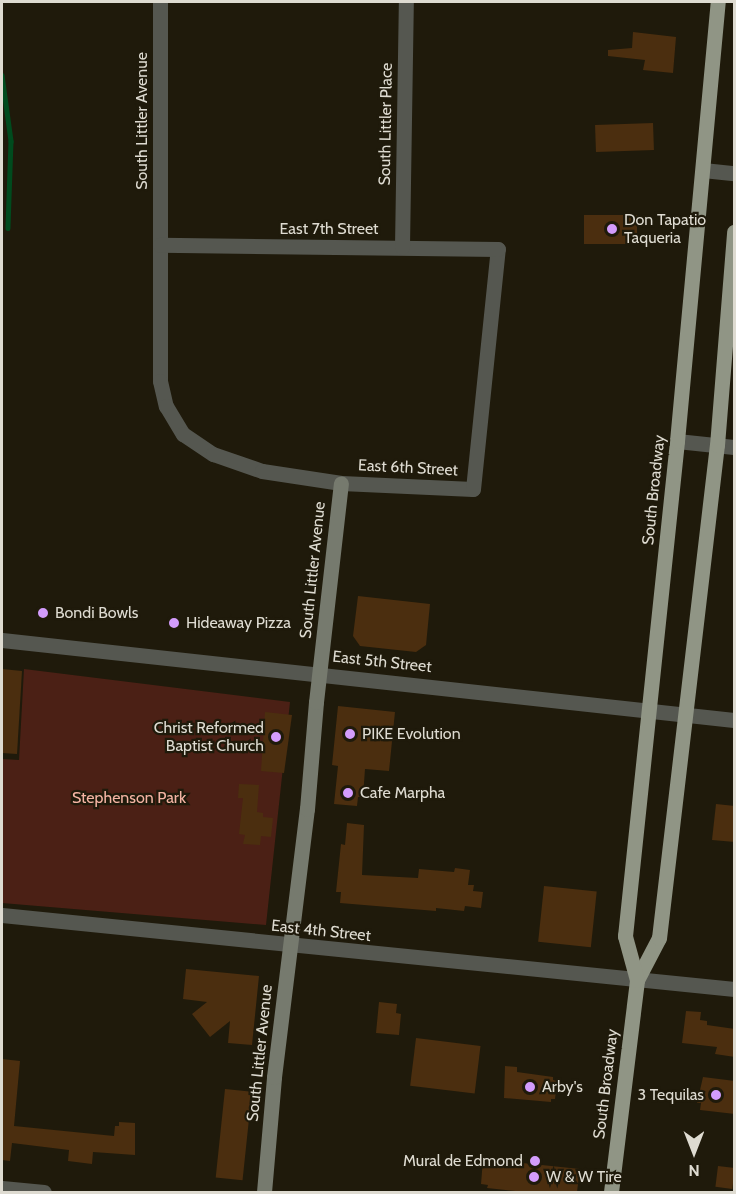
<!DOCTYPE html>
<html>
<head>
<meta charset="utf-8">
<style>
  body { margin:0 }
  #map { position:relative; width:736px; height:1194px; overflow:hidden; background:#1f1a0b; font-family:Cabin,sans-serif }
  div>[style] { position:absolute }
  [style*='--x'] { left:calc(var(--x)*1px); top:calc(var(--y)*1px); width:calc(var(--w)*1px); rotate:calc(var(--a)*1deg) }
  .green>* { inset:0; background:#4b2015 }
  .stream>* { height:4.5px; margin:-2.25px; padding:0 2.25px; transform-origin:2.25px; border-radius:2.25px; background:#004b1e }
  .building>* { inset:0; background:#4b2e0f; transform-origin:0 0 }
  .street>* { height:15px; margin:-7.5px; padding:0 7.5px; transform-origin:7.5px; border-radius:7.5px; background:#555750 }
  .secondary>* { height:15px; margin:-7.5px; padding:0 7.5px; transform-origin:7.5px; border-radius:7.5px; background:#767a6e }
  .primary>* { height:15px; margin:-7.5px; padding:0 7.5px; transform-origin:7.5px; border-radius:7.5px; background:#909585 }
  .dots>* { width:16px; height:16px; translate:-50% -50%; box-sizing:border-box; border:3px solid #1f1a0b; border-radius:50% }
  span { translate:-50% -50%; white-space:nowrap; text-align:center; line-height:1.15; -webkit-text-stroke:4.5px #1f1a0b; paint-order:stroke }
  .street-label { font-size:16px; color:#dedbd1 }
  .poi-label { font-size:16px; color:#dedbd1 }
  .left { translate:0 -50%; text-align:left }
  .right { translate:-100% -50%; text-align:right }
  .park-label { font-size:16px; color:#f4b4a3 }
  .frame { position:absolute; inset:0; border:3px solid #dedbd1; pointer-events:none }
  .north { position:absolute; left:664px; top:1122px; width:60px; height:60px; -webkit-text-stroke:4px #1f1a0b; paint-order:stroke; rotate:180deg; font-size:16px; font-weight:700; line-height:24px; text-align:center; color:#dedbd1 }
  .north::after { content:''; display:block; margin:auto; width:21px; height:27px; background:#dedbd1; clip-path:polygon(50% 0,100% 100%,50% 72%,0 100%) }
</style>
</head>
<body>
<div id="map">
  <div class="green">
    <i style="clip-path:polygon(24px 669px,290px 702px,266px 925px,2px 903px,2px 759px,19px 760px)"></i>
  </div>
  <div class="stream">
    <i style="--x:2;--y:75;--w:67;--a:82.2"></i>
    <i style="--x:11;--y:141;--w:87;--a:92"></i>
  </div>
  <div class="building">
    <i style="clip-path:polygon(633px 32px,676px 37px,673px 73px,643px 70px,645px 60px,608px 56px,608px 50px,632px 48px)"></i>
    <i style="left:653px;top:123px;width:27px;height:58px;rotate:88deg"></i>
    <i style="left:584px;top:215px;width:53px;height:29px"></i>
    <i style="clip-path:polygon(358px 596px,430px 604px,426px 645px,416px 652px,360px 646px,353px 636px)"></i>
    <i style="clip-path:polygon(2px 669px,22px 671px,17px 754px,2px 753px)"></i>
    <i style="clip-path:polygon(338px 706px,395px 712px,389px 771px,365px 769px,363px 797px,358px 797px,357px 806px,334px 804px,338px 766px,332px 765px)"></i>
    <i style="clip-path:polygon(265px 712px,292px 715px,284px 773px,261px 771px)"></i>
    <i style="clip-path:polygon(239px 784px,259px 785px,257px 812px,263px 813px,263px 817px,273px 818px,271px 837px,261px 836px,260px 845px,243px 844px,245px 835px,239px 834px,243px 798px,238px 798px)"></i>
    <i style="clip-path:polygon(716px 804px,735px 806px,735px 842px,712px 840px)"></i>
    <i style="clip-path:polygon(347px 823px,364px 825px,362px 875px,418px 878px,419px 869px,454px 872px,455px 868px,470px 870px,468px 885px,474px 885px,473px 891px,483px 892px,481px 908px,465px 906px,464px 911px,436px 908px,436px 911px,340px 903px,341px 892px,336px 892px,341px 844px,345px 845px)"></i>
    <i style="left:544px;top:886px;width:53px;height:56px;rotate:6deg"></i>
    <i style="clip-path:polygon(186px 969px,259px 976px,252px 1045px,228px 1043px,230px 1021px,210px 1037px,192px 1014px,207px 1002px,183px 999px)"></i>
    <i style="clip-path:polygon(379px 1002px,397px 1004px,396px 1013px,401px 1014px,399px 1035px,376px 1033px)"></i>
    <i style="clip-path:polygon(686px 1011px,701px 1012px,700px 1020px,707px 1021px,707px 1025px,735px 1029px,735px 1057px,715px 1054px,717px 1047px,682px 1043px)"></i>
    <i style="left:416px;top:1038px;width:65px;height:48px;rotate:7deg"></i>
    <i style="clip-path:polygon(2px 1059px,20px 1061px,14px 1126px,114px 1136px,115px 1126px,119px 1126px,119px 1122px,135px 1123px,135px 1155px,93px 1152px,92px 1164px,68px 1161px,69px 1150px,12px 1143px,10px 1161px,2px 1160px)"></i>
    <i style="clip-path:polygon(505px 1066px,517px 1067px,517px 1072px,553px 1077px,553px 1080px,557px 1081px,555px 1099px,551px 1099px,551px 1102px,504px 1098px)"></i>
    <i style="clip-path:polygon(703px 1077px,735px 1081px,735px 1114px,700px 1110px,701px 1103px,697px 1103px)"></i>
    <i style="left:225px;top:1089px;width:27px;height:89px;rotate:6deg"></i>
    <i style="clip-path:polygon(483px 1159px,580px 1169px,577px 1192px,525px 1192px,487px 1188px,488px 1185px,481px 1184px)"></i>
    <i style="left:718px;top:1166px;width:17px;height:21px;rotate:7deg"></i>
  </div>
  <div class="street">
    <i style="--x:160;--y:2;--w:379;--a:90"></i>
    <i style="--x:160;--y:381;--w:26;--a:77"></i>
    <i style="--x:166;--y:406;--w:33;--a:59"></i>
    <i style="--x:183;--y:434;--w:36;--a:34"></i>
    <i style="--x:213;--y:454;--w:52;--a:19.1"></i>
    <i style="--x:262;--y:471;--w:80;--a:8.6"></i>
    <i style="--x:341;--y:483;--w:132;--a:2.6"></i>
    <i style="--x:473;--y:489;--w:241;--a:-84.1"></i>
    <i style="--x:498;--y:249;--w:338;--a:-179.3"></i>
    <i style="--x:703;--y:170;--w:31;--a:6"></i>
    <i style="--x:402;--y:247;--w:245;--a:-89.1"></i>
    <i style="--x:677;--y:441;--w:57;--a:6"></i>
    <i style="--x:2;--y:640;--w:736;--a:6.24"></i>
    <i style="--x:2;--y:915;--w:736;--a:5.77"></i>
    <i style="--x:2;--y:1188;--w:42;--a:5.4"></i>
  </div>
  <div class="secondary">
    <i style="--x:264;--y:1192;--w:115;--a:-85"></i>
    <i style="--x:274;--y:1077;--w:270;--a:-83"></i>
    <i style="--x:307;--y:809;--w:107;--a:-85.2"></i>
    <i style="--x:316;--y:702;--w:220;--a:-83.5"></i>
  </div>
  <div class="primary">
    <i style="--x:637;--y:980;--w:47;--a:-62.4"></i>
    <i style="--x:659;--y:938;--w:496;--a:-83.3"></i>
    <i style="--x:717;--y:445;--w:214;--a:-85.4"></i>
    <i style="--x:611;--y:1192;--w:214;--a:-83"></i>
    <i style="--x:637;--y:980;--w:46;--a:-105.3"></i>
    <i style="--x:625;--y:936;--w:498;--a:-84"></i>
    <i style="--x:677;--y:441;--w:441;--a:-84.7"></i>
  </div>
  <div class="dots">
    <i style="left:612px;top:229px;background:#d39cfc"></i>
    <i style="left:43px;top:613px;background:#d39cfc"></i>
    <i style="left:174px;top:623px;background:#d39cfc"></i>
    <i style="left:350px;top:734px;background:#d39cfc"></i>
    <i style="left:276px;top:737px;background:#d39cfc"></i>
    <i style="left:348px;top:793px;background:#d39cfc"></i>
    <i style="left:530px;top:1087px;background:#d39cfc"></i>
    <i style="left:716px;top:1095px;background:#d39cfc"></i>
    <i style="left:535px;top:1161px;background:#d39cfc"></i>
    <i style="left:534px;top:1177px;background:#d39cfc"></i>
  </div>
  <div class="street-label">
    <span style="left:142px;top:121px;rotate:-90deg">South Littler Avenue</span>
    <span style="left:386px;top:124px;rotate:-89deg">South Littler Place</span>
    <span style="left:329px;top:229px">East 7th Street</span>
    <span style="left:408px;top:468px;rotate:3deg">East 6th Street</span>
    <span style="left:654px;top:490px;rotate:-84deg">South Broadway</span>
    <span style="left:313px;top:570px;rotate:-84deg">South Littler Avenue</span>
    <span style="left:382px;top:662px;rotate:6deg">East 5th Street</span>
    <span style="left:321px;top:931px;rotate:6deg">East 4th Street</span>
    <span style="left:260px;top:1053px;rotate:-84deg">South Littler Avenue</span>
    <span style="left:606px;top:1084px;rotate:-83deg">South Broadway</span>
  </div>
  <div class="poi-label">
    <span class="left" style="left:624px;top:229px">Don Tapatio<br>Taqueria</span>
    <span class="left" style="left:55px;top:613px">Bondi Bowls</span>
    <span class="left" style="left:186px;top:623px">Hideaway Pizza</span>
    <span class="right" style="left:264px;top:737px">Christ Reformed<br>Baptist Church</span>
    <span class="left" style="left:362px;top:734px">PIKE Evolution</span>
    <span class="left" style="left:360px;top:793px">Cafe Marpha</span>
    <span class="left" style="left:542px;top:1087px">Arby's</span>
    <span class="right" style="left:704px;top:1095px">3 Tequilas</span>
    <span class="right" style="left:523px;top:1161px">Mural de Edmond</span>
    <span class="left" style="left:546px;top:1177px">W &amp; W Tire</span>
  </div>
  <div class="park-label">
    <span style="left:129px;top:798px">Stephenson Park</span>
  </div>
  <div class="frame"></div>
  <div class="north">N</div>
</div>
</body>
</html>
